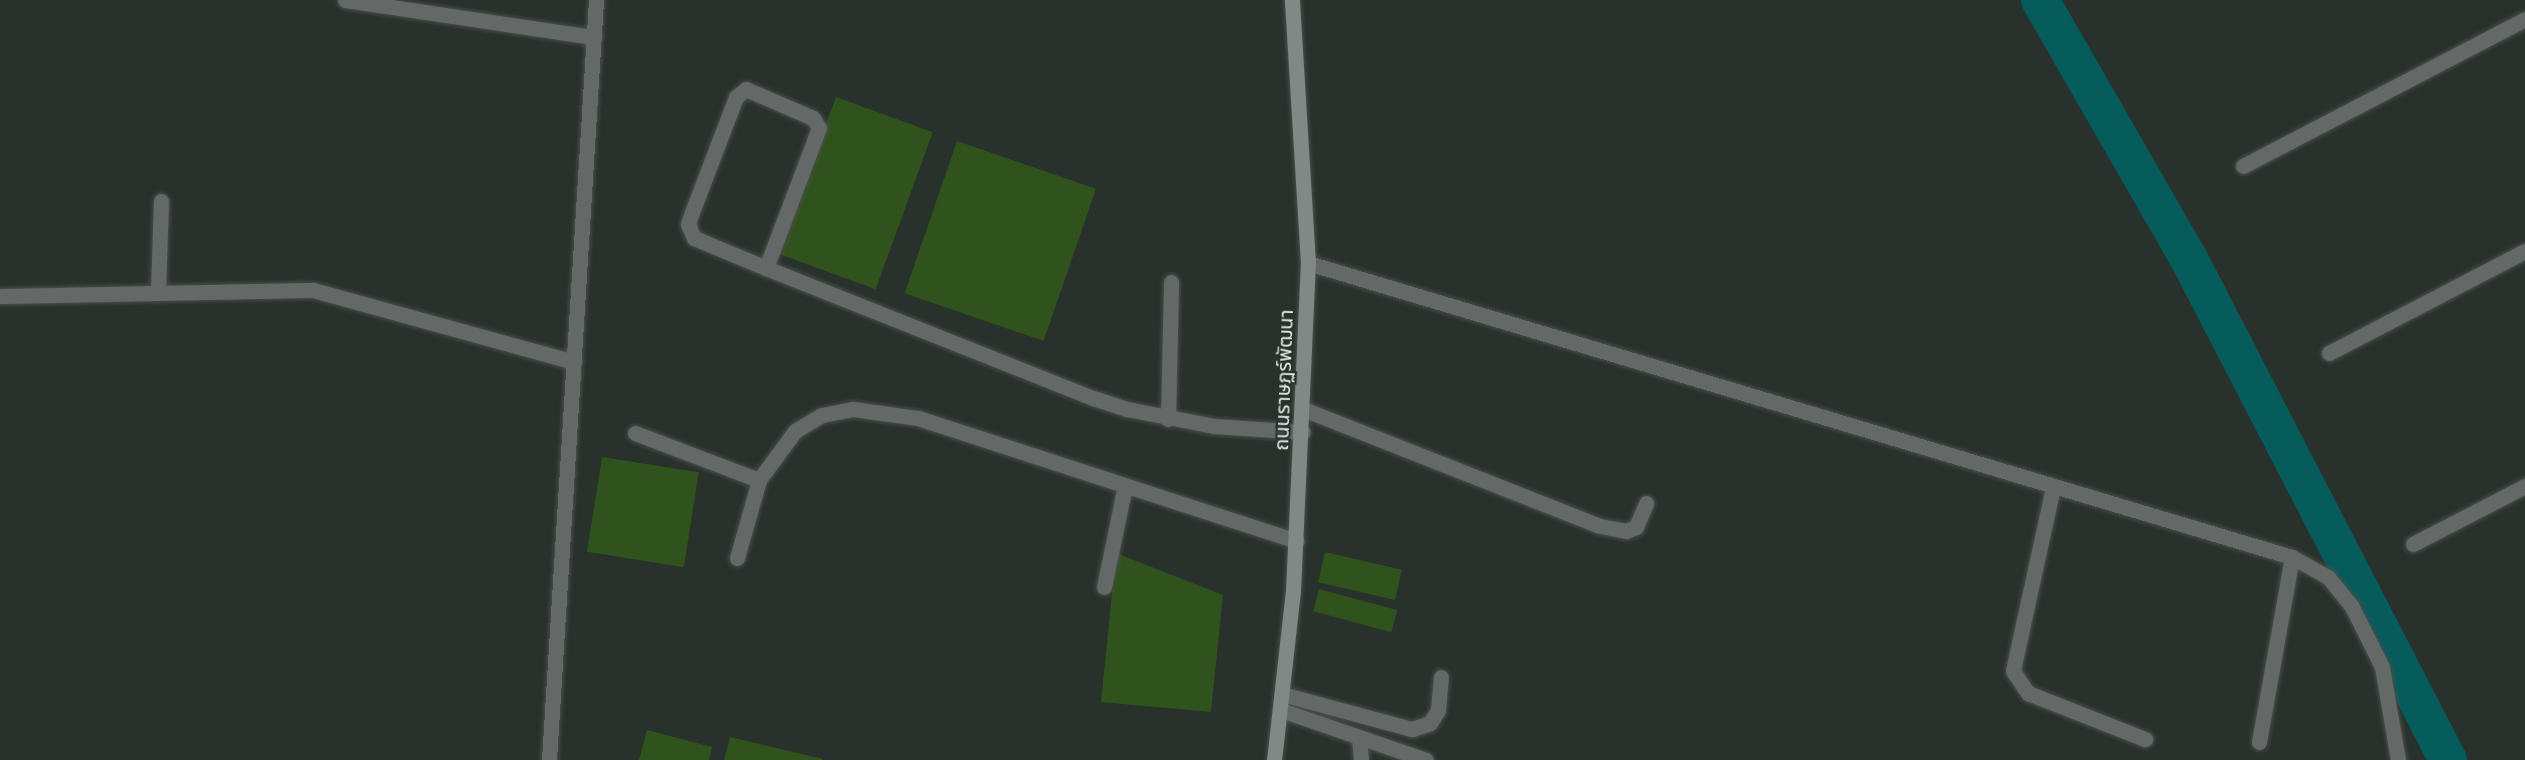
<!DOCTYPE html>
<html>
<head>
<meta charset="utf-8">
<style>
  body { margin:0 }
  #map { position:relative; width:2525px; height:760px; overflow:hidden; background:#29312c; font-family:"Exo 2","Noto Sans Thai",sans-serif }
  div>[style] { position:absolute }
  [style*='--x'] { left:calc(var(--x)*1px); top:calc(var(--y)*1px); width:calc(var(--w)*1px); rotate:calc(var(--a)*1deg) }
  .canal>* { height:38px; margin:-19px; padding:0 19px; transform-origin:19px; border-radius:19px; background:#065c5b }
  .building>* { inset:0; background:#30521c; transform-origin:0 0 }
  .roads { filter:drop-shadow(0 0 2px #484f4a) drop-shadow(0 0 2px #484f4a) }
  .lane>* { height:15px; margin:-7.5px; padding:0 7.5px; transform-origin:7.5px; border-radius:7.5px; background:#646967 }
  .street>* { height:15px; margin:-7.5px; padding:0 7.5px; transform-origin:7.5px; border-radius:7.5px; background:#646967 }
  .secondary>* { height:15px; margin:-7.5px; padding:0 7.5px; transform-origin:7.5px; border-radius:7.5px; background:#818986 }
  span { translate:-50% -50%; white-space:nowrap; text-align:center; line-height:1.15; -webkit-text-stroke:4.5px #29312c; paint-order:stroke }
  .street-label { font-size:20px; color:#e8ede9 }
</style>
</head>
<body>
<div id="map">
  <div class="canal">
    <i style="--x:2040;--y:0;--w:297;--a:60.1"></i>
    <i style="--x:2188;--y:257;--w:566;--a:62.67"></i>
  </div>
  <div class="building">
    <i style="left:836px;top:97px;width:103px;height:167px;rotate:20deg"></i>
    <i style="left:957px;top:141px;width:147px;height:161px;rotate:19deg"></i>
    <i style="left:602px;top:457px;width:98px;height:96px;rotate:9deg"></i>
    <i style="left:1325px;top:552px;width:79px;height:31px;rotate:13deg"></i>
    <i style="clip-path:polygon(1116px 553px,1223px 595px,1211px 712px,1101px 702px)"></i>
    <i style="left:1319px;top:589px;width:81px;height:23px;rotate:15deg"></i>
    <i style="clip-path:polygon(647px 730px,712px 747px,709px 760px,639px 760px)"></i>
    <i style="clip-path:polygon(730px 737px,823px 759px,823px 760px,724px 760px)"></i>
  </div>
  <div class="roads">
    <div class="lane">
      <i style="--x:766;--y:268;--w:150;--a:-69.3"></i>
      <i style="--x:819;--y:128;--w:12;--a:-121"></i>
      <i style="--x:813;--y:118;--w:73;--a:-156.6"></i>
      <i style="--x:746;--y:89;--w:13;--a:141"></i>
      <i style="--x:736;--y:97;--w:123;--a:110.9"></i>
      <i style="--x:692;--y:212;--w:13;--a:108"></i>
      <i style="--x:688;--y:224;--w:15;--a:67"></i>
      <i style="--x:694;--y:238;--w:78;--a:22.6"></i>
      <i style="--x:766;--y:268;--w:352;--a:21.7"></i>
      <i style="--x:1093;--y:398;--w:36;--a:18"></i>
      <i style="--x:1127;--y:409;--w:89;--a:11.1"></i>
      <i style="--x:1214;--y:426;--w:89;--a:3.9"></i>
      <i style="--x:158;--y:292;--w:91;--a:-88.1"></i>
      <i style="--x:1303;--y:409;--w:319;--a:21.5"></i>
      <i style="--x:1600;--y:526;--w:26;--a:11"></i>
      <i style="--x:1626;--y:531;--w:11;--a:-22"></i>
      <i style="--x:1636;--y:527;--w:26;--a:-67"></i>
      <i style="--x:1168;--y:419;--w:137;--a:-88.7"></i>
      <i style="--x:635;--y:433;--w:133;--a:20.8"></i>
      <i style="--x:737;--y:558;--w:81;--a:-74.2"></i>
      <i style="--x:759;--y:480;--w:61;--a:-53.7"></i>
      <i style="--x:795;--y:431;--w:31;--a:-31"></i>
      <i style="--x:822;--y:415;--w:32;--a:-11"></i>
      <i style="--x:853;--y:409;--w:66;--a:7.9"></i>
      <i style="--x:918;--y:418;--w:398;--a:18"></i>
      <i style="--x:1104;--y:587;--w:103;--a:-78.3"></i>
      <i style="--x:1282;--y:694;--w:135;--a:15.1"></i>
      <i style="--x:1412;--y:729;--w:19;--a:-18"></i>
      <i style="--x:1430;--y:723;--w:15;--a:-58"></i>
      <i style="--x:1438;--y:710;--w:33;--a:-85"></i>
    </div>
    <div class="street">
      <i style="--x:345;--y:0;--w:252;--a:8.5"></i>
      <i style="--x:2243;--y:166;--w:318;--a:-27.5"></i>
      <i style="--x:1308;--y:263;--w:1027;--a:16.64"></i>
      <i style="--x:2292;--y:557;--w:41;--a:29.1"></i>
      <i style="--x:2328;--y:577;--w:36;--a:51"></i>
      <i style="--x:2351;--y:605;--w:69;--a:63.4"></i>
      <i style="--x:2382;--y:667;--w:94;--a:80.2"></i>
      <i style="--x:0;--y:296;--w:313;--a:-1.1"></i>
      <i style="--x:313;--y:290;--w:271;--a:15.4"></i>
      <i style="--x:2329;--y:353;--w:221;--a:-27.5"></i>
      <i style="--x:2053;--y:487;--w:188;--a:102.3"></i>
      <i style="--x:2013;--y:671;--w:27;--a:56"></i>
      <i style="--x:2028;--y:693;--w:126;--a:21.5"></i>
      <i style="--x:2413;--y:544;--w:126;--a:-27.4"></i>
      <i style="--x:1281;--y:710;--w:153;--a:19"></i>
      <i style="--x:1359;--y:737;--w:23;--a:85"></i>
      <i style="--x:2259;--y:742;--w:188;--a:-79.9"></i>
      <i style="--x:549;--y:760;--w:761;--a:-86.46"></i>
    </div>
    <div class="secondary">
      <i style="--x:1274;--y:760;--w:170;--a:-83.6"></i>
      <i style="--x:1293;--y:591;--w:328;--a:-87.4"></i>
      <i style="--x:1308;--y:263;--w:263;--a:-93.5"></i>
    </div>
  </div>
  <div class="street-label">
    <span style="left:1283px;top:380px;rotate:-88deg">ถนนราษฏร์พัฒนา</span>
  </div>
</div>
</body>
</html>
